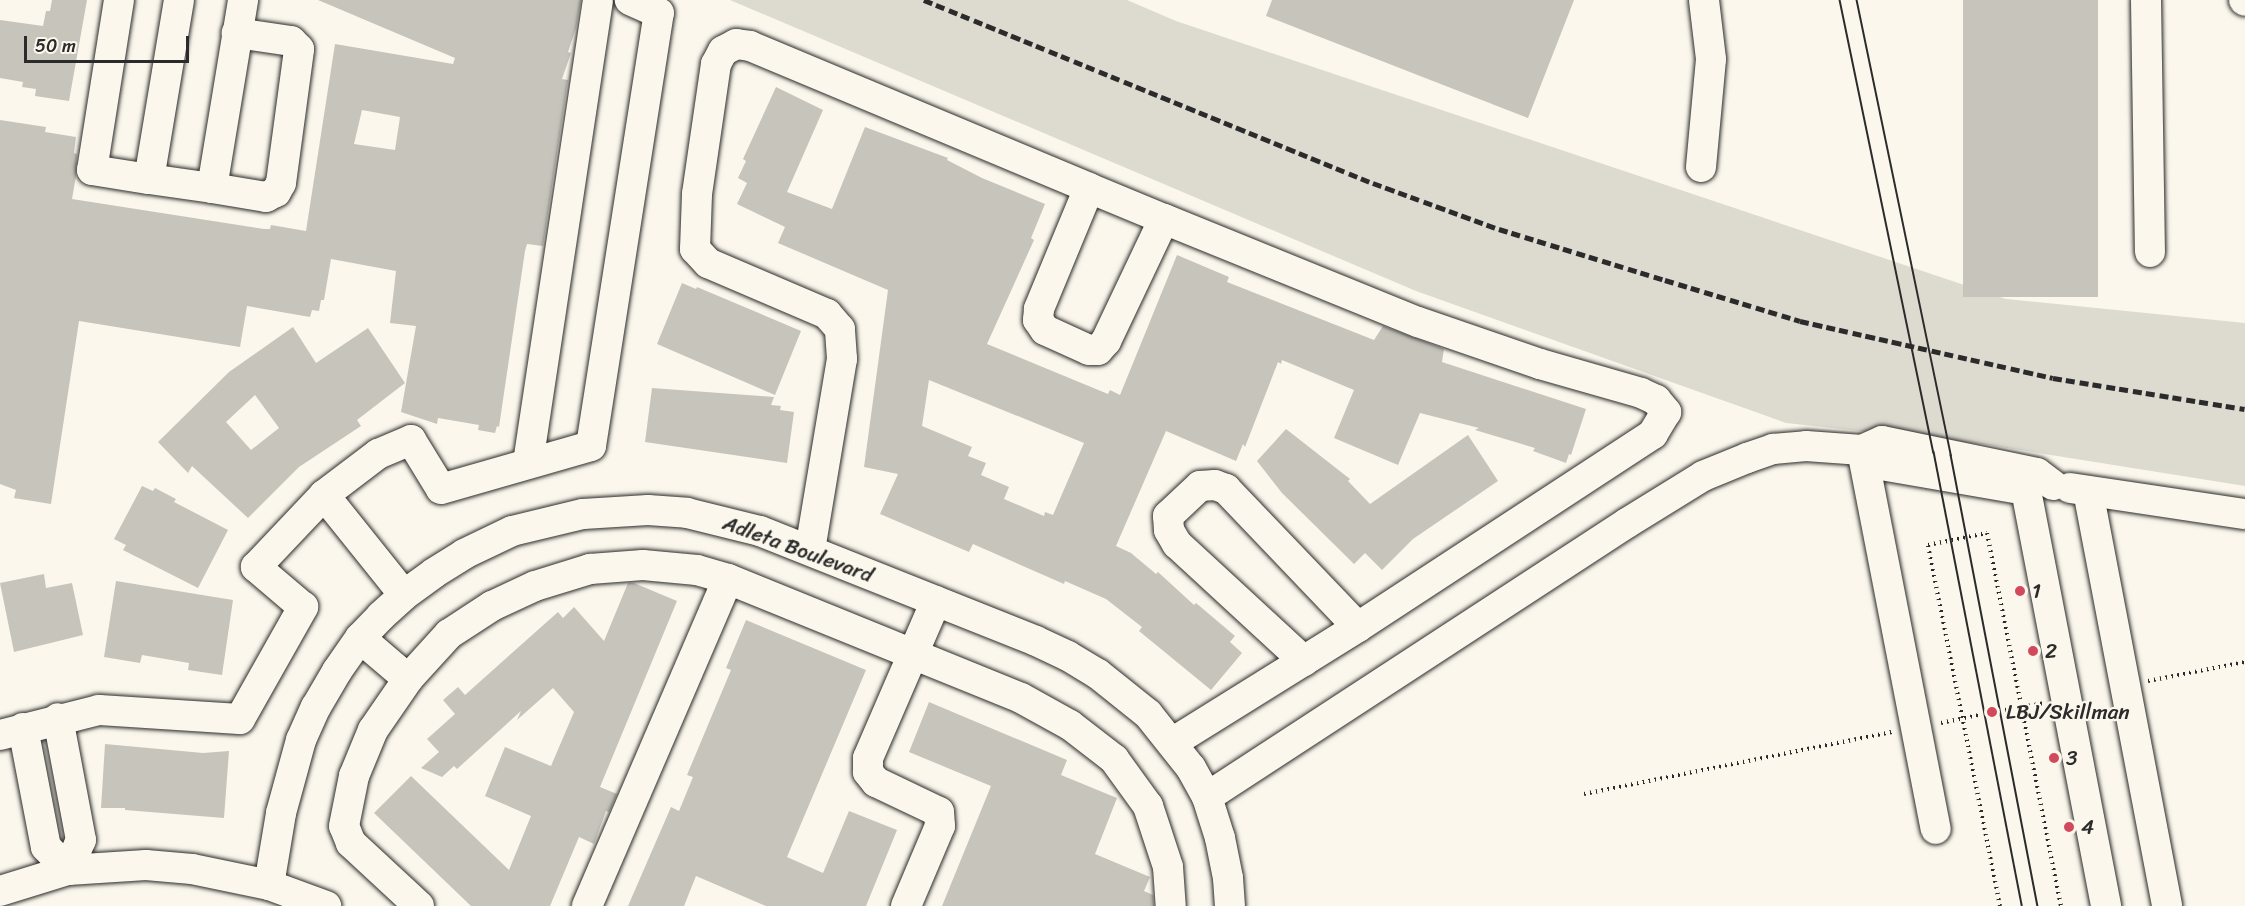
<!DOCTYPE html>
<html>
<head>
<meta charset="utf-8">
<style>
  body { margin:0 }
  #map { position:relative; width:2245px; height:906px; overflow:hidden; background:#fbf7ec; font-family:Sriracha,sans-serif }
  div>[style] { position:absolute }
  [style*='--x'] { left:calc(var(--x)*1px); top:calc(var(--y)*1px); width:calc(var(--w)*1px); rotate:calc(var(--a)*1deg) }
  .green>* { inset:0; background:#dddad0 }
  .building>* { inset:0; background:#c7c4bc; transform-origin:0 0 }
  .path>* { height:4px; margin-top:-2px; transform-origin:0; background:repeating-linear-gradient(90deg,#2b2b2b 0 1.5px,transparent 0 6px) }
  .roads { filter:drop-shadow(0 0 2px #2b2b2b) drop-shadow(0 0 2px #2b2b2b) }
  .minor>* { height:30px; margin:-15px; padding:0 15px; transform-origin:15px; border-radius:15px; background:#fbf7ec }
  .tram>* { height:1.5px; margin:-0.75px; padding:0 0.75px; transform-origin:0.75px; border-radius:0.75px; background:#2b2b2b }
  .rail>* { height:4.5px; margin-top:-2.25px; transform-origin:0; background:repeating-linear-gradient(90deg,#2b2b2b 0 9px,transparent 0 13.5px) }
  .dots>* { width:16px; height:16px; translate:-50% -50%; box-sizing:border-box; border:3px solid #fbf7ec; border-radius:50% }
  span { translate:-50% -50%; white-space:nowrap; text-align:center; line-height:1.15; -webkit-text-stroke:4.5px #fbf7ec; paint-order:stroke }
  .street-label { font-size:21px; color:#2b2b2b }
  .poi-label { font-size:21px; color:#2b2b2b }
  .left { translate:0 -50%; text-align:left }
  .scale { position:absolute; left:24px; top:36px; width:165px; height:27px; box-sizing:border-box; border:3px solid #2b2b2b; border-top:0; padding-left:8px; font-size:18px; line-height:21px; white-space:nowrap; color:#2b2b2b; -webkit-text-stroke:4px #fbf7ec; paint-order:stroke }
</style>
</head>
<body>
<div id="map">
  <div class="green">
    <i style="clip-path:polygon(730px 0,1127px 0,1176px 21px,2006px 299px,2245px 323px,2245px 486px,1989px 445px,1786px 423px,1416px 291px)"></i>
  </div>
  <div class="building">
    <i style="clip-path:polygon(52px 0,87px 0,69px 101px,35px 96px,36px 89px,22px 87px,23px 82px,0 78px,0 20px,43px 26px,46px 11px,50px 11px)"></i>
    <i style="clip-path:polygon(evenodd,318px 0,581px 0,576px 28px,568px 52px,571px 53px,562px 79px,568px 80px,543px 246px,527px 244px,525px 251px,499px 427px,497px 426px,495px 433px,478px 430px,479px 425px,438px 418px,437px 424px,401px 412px,416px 326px,390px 323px,396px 271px,331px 259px,324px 300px,321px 300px,319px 311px,312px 310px,310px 317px,247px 306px,240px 347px,79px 321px,51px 504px,14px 498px,16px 490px,0 484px,0 120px,46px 127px,45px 132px,76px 137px,74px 153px,77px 154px,76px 176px,72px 199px,264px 229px,270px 229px,271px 225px,306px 231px,335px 44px,453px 64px,455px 58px,318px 0,362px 110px,400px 117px,395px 150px,354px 144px,362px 110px)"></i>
    <i style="clip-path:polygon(1272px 0,1574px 0,1528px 118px,1266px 16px)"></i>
    <i style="left:1963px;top:0;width:135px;height:297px"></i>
    <i style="clip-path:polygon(evenodd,776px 87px,823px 110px,787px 192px,832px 209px,865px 127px,948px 158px,947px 160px,982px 178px,1045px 204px,1031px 238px,1034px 240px,987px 344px,1108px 394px,1110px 390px,1120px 395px,1177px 255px,1229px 277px,1227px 282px,1374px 340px,1383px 326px,1444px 349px,1442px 362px,1586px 409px,1571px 455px,1569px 454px,1566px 463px,1533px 451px,1535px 448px,1475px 430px,1479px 428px,1420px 413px,1398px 465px,1334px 438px,1354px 390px,1282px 360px,1281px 364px,1278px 362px,1245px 447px,1243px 444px,1236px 461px,1166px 431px,1116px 546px,1131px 553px,1156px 574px,1158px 572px,1194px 605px,1196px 603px,1235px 636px,1230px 642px,1242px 653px,1211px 690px,1139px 631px,1142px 627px,1106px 599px,1065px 581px,1064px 584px,973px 544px,969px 552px,880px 514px,898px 474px,864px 467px,888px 290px,778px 243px,785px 227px,737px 204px,747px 183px,738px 178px,746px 161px,743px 159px,776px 87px,929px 380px,1084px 443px,1053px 515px,1045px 512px,1044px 516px,1004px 499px,1009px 487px,981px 475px,986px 463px,968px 456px,972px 447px,922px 426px,929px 380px)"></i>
    <i style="clip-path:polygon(682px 283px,696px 289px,697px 287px,801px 331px,775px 395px,657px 344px)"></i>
    <i style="clip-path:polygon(evenodd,293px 327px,316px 363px,368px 328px,405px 383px,357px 420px,361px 426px,299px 467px,248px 518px,192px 466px,188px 473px,158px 442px,229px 372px,293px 327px,255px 395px,279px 428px,251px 450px,226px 422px,255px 395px)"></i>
    <i style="clip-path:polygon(652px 388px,774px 397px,771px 405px,781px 406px,780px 410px,794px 412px,787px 463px,645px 442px)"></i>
    <i style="clip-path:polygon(1286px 429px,1350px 479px,1348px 481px,1370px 504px,1468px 435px,1498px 481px,1413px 539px,1382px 570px,1365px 553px,1354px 564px,1282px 493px,1257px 461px)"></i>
    <i style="clip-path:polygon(142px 486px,153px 491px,155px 488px,176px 499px,174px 502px,228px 530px,198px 588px,123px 550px,126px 545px,114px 539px)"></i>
    <i style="clip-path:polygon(44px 574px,46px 588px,72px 583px,83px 635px,14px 652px,0 583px)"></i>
    <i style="clip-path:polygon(116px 581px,233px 600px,222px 675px,188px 670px,189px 663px,142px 655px,140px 663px,104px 657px)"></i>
    <i style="clip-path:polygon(628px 583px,634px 583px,677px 601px,600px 787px,617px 794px,609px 812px,606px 811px,594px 844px,579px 837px,550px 906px,471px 906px,374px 813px,411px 776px,509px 870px,531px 816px,485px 796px,505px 747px,551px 766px,574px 712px,553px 688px,517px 720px,521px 711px,457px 769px,454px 766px,442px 777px,421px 768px,439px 752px,427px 739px,455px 714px,443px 700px,458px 687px,465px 695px,558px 612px,563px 618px,574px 607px,604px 641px)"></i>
    <i style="clip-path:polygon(746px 620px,866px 670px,787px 857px,823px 873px,849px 811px,897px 830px,866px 906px,766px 906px,696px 876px,684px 906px,628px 906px,671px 807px,679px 811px,693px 777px,687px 775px,731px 670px,726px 668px)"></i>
    <i style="clip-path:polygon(929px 702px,1067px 760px,1061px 775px,1117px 798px,1095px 854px,1150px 877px,1144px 891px,1153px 895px,1154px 906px,942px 906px,991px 786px,909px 752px)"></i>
    <i style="clip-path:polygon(105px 744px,203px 753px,229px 751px,224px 818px,125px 810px,125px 808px,101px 808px)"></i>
  </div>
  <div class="path">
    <i style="--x:2148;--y:681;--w:99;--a:-11.1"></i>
    <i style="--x:2005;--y:710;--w:39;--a:-10"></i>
    <i style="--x:1941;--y:723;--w:39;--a:-12"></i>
    <i style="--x:1584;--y:794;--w:314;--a:-11.4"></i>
    <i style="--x:2000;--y:906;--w:368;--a:-101.3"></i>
    <i style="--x:1928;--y:545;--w:60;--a:-11.5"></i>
    <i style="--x:1987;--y:533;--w:380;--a:78.8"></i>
  </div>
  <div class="roads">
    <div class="minor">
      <i style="--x:119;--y:0;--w:172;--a:99"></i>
      <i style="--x:92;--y:170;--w:58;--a:9"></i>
      <i style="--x:179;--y:0;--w:181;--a:99.5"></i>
      <i style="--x:149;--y:179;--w:64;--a:8.1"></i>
      <i style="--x:212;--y:188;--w:191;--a:-80.6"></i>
      <i style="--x:2146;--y:0;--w:252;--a:89.1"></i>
      <i style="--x:2244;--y:0;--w:1;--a:45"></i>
      <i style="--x:1701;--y:167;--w:108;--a:-84.7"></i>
      <i style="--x:1711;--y:59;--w:59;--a:-96.8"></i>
      <i style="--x:212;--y:188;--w:55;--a:9.5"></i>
      <i style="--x:266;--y:197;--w:11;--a:-27"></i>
      <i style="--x:276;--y:192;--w:10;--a:-61"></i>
      <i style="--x:281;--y:183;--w:135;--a:-82.3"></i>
      <i style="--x:299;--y:49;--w:11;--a:-135"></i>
      <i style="--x:291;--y:41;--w:55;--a:-171.6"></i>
      <i style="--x:1089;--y:188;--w:81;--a:22.5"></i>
      <i style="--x:1862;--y:450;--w:24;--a:38"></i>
      <i style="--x:1881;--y:465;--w:135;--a:9.8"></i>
      <i style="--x:1862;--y:450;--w:386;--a:79"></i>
      <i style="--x:528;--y:463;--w:468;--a:-81.4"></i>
      <i style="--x:2070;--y:488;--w:177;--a:8.5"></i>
      <i style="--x:2026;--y:490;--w:424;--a:79.1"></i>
      <i style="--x:2088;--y:491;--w:422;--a:79.2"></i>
      <i style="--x:324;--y:495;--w:128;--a:51.3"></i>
      <i style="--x:810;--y:550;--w:194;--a:-80.5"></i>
      <i style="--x:842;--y:359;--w:30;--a:-94"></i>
      <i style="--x:840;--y:329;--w:20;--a:-131"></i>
      <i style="--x:827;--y:314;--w:129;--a:-156.8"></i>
      <i style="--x:708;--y:263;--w:19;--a:-133"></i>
      <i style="--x:695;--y:249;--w:55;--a:-87.9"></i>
      <i style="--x:697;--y:194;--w:131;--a:-81.7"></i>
      <i style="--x:716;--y:64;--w:15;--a:-62"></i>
      <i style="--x:723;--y:51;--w:15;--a:-28"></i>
      <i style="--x:736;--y:44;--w:14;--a:8"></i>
      <i style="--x:750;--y:46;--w:368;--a:22.7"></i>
      <i style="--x:1089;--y:188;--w:131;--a:112.5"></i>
      <i style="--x:1039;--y:309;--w:11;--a:95"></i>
      <i style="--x:1038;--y:320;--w:12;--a:55"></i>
      <i style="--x:1045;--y:330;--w:48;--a:24.4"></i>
      <i style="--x:1089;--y:350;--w:9;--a:0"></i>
      <i style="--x:1098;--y:350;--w:12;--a:-48"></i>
      <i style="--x:1106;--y:341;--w:135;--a:-64.6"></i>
      <i style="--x:1164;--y:219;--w:274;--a:22.1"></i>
      <i style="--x:1418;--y:322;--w:129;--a:19"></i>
      <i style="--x:1540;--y:364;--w:105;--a:16"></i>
      <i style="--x:1641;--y:393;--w:17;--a:25"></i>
      <i style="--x:1656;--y:400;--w:16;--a:50"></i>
      <i style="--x:1666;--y:412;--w:26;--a:121"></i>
      <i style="--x:1653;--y:434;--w:353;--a:146.8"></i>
      <i style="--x:1358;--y:627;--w:218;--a:148.1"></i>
      <i style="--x:360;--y:638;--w:63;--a:40.5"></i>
      <i style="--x:1304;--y:661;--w:173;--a:-137.3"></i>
      <i style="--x:1177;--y:544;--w:16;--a:-120"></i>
      <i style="--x:1169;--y:530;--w:14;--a:-94"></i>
      <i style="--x:1168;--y:516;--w:44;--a:-43.2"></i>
      <i style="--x:1200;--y:486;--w:15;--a:-4"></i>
      <i style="--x:1215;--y:485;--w:12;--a:20"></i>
      <i style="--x:1226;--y:489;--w:191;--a:46.3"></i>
      <i style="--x:23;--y:728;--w:121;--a:79.1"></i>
      <i style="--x:46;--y:847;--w:32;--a:46"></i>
      <i style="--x:68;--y:870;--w:33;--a:-67"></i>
      <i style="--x:81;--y:840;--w:124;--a:-100.7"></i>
      <i style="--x:0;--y:735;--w:102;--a:-14.2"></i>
      <i style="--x:99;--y:710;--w:141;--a:3.7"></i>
      <i style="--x:240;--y:719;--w:129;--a:-60.6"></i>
      <i style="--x:303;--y:607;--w:62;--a:-139.6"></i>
      <i style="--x:256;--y:567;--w:99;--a:-46.6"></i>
      <i style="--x:324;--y:495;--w:68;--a:-37.2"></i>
      <i style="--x:378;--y:454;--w:36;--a:-23"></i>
      <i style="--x:411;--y:440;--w:57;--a:58.5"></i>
      <i style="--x:441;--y:489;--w:156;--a:-16"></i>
      <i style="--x:591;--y:446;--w:438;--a:-81.1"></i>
      <i style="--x:659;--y:13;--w:32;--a:-156"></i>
      <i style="--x:1207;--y:797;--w:501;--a:-33.12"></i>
      <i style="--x:1627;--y:523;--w:89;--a:-31.7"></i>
      <i style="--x:1703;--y:476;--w:48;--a:-22.2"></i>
      <i style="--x:1747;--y:458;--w:28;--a:-19"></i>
      <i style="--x:1773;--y:449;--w:33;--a:-5"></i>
      <i style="--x:1806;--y:446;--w:56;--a:4.1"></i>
      <i style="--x:1862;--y:450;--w:22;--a:-24"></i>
      <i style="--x:1882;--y:441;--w:158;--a:11.7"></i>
      <i style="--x:2037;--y:473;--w:20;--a:37"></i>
      <i style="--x:269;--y:885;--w:73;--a:-80.5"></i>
      <i style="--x:281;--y:813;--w:76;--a:-74.7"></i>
      <i style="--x:301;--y:740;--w:36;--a:-66"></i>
      <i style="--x:316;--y:707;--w:42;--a:-59.7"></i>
      <i style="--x:337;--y:671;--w:40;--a:-55.1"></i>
      <i style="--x:360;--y:638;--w:30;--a:-46"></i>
      <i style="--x:381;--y:616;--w:31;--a:-42"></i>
      <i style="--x:404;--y:595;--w:37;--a:-36"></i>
      <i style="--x:434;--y:573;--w:36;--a:-32"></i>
      <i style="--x:464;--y:554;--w:53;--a:-25.6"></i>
      <i style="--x:512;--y:531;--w:73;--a:-13.5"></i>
      <i style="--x:583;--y:514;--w:65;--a:-3.5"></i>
      <i style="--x:648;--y:510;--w:39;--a:4"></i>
      <i style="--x:687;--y:513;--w:75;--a:13.9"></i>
      <i style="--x:760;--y:531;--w:297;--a:21.7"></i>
      <i style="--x:1036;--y:641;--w:35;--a:25"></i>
      <i style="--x:1068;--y:656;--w:35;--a:31"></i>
      <i style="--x:1098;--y:674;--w:64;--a:38.7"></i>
      <i style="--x:1148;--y:714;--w:69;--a:51.5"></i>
      <i style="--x:1191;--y:768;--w:33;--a:61"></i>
      <i style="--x:1207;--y:797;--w:43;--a:72.4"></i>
      <i style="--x:1220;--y:838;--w:41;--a:78.7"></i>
      <i style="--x:1228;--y:878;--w:28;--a:86"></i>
      <i style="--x:0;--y:891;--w:71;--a:-17.2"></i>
      <i style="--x:68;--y:870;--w:78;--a:-3.7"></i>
      <i style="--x:146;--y:865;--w:46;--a:5"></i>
      <i style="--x:192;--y:869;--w:79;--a:11.7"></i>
      <i style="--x:269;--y:885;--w:61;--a:20.2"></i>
      <i style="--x:419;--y:906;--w:93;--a:-137.2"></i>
      <i style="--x:351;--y:843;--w:18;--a:-112"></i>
      <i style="--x:344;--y:826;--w:51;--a:-78.7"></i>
      <i style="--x:354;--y:776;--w:50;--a:-67.6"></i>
      <i style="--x:373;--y:730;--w:62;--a:-55.5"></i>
      <i style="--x:408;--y:679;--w:61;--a:-47.7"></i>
      <i style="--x:449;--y:634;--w:51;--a:-33.1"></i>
      <i style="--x:492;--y:606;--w:47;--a:-24.9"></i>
      <i style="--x:535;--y:586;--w:58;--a:-17.2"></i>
      <i style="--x:590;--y:569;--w:53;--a:-4.3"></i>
      <i style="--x:643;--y:565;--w:54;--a:5.3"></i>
      <i style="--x:697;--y:570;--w:32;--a:16"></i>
      <i style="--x:728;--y:579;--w:316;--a:22.1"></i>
      <i style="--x:1021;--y:698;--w:56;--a:28.9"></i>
      <i style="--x:1070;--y:725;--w:56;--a:37.7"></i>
      <i style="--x:1114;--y:759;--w:58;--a:54.1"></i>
      <i style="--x:1148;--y:806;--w:64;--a:71.8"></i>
      <i style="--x:1168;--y:867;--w:39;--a:86"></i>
      <i style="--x:587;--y:906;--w:356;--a:-66.7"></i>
      <i style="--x:906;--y:906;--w:87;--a:-67"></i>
      <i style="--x:940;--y:826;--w:14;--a:-94"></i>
      <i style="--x:939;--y:812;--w:70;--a:-154.5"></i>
      <i style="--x:876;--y:782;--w:13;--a:-129"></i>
      <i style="--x:868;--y:772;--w:14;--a:-90"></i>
      <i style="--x:868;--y:758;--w:171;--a:-66.6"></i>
    </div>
  </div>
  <div class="tram">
    <i style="--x:1840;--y:0;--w:462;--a:78.3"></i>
    <i style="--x:1934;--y:452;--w:462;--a:79"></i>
    <i style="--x:1857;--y:0;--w:465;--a:78.3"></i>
    <i style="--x:1951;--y:455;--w:459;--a:79.1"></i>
  </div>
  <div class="rail">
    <i style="--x:924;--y:0;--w:485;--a:22.2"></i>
    <i style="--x:1373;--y:183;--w:134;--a:20.1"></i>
    <i style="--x:1499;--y:229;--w:174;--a:17.1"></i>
    <i style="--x:1665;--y:280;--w:141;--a:16.9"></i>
    <i style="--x:1800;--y:321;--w:259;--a:12.7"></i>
    <i style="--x:2053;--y:378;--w:194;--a:9.2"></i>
  </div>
  <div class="dots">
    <i style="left:2020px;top:591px;background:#d1495b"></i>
    <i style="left:2033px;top:651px;background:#d1495b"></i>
    <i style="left:1992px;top:712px;background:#d1495b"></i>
    <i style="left:2054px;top:758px;background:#d1495b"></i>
    <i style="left:2069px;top:827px;background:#d1495b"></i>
  </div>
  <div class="street-label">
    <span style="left:798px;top:549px;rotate:20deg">Adleta Boulevard</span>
  </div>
  <div class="poi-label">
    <span class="left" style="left:2032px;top:591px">1</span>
    <span class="left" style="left:2045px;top:651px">2</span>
    <span class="left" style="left:2006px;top:712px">LBJ/Skillman</span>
    <span class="left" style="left:2066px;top:758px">3</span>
    <span class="left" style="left:2081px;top:827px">4</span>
  </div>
  <div class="scale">50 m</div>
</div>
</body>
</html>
